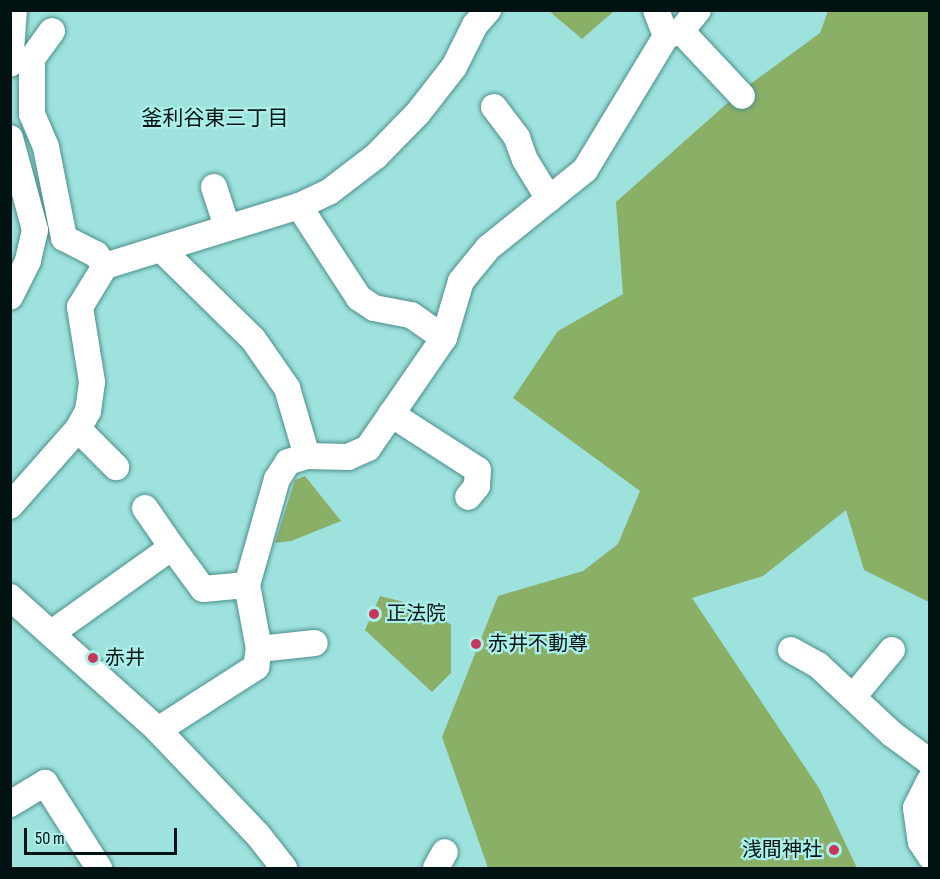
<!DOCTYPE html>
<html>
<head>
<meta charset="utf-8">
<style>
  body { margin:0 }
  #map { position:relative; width:940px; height:879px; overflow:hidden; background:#9ee2dd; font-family:"Sofia Sans Condensed","Noto Sans JP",sans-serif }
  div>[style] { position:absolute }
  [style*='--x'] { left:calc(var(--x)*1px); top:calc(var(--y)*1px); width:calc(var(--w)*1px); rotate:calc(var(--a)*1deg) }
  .green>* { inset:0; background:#8aaf67 }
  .roads { filter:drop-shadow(0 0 2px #4b8e8b) drop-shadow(0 0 2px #4b8e8b) }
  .minor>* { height:26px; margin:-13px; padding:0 13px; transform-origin:13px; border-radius:13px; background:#fff }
  .dots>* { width:16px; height:16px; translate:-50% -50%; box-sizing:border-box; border:3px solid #aaefea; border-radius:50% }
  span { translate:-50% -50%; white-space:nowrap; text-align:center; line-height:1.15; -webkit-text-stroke:4.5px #aaefea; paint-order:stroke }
  .poi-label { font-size:20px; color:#001312 }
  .left { translate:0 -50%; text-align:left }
  .right { translate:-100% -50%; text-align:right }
  .neighbourhood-label { font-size:21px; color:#001312 }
  .frame { position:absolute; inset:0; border:12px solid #001312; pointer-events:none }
  .scale { position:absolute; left:24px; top:828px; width:153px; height:27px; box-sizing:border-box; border:3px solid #001312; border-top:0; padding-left:8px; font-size:18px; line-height:21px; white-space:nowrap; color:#001312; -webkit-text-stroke:4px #aaefea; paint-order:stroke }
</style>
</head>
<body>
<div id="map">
  <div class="green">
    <i style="clip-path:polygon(549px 11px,614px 11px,582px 39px)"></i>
    <i style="clip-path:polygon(828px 11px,929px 11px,929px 602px,864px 570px,846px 510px,763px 576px,692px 598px,819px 788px,857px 868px,488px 868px,442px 737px,498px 596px,583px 571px,618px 544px,640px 491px,513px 398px,558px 331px,623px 294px,616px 202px,741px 91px,820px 33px)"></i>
    <i style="clip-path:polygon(305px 476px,341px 521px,291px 541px,275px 543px,295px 480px)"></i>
    <i style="clip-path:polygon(380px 596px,428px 608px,451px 625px,451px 673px,432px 692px,365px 630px)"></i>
  </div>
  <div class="roads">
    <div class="minor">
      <i style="--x:656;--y:10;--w:28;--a:69"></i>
      <i style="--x:52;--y:31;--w:34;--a:126"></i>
      <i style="--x:32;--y:59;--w:55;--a:90"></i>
      <i style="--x:32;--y:114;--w:36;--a:67"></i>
      <i style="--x:46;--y:147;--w:93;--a:78.8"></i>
      <i style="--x:64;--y:238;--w:36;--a:27"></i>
      <i style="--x:96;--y:254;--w:15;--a:53"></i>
      <i style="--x:681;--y:31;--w:89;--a:46.8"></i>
      <i style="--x:10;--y:64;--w:54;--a:-85.8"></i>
      <i style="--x:494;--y:107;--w:39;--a:53"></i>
      <i style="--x:517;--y:138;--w:23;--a:70"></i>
      <i style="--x:525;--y:160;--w:46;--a:58.4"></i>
      <i style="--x:10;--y:138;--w:95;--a:74.8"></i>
      <i style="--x:35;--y:230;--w:32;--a:103"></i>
      <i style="--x:28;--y:261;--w:40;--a:116.6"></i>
      <i style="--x:214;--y:187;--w:42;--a:72"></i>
      <i style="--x:299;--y:206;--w:110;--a:56.9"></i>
      <i style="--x:359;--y:298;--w:18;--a:34"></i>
      <i style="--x:374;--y:308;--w:38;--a:11"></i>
      <i style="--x:411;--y:315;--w:40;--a:34.9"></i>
      <i style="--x:162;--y:250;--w:127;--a:44.4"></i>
      <i style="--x:253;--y:339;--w:60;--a:55.2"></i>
      <i style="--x:287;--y:388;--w:71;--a:73.6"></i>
      <i style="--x:391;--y:414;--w:103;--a:32.8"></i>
      <i style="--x:478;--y:470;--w:16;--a:94"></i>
      <i style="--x:477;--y:486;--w:14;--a:129"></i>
      <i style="--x:78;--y:429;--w:54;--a:45"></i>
      <i style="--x:10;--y:506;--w:103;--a:-48.6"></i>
      <i style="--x:78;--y:429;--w:21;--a:-61"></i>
      <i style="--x:88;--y:411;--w:29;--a:-82"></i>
      <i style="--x:92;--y:382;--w:76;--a:-99.1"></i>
      <i style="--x:80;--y:307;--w:48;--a:-58.6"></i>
      <i style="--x:105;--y:266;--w:203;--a:-17.2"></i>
      <i style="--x:299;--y:206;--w:33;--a:-25"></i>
      <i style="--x:329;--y:192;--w:59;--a:-37.5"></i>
      <i style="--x:376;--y:156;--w:60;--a:-45.7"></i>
      <i style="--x:418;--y:113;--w:58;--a:-52"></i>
      <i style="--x:454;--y:67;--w:47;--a:-63.4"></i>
      <i style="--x:475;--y:25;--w:20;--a:-49"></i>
      <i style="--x:145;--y:508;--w:47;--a:55.3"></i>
      <i style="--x:10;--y:597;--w:199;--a:41.9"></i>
      <i style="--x:158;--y:730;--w:145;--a:46.4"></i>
      <i style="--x:258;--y:835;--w:42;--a:51.8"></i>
      <i style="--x:53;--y:632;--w:146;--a:-35.5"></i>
      <i style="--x:172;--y:547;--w:52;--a:53.6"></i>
      <i style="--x:203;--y:589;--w:44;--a:-5.2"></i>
      <i style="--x:259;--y:649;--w:56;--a:-6.1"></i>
      <i style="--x:791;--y:650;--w:31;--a:29"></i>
      <i style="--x:818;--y:665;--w:101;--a:43"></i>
      <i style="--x:892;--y:734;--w:47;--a:36.4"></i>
      <i style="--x:853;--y:697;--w:61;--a:-50.3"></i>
      <i style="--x:158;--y:730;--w:117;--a:-32.7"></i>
      <i style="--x:256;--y:667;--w:18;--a:-81"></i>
      <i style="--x:259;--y:649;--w:65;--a:-100.6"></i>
      <i style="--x:247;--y:585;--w:110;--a:-74.2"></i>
      <i style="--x:277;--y:479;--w:20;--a:-57"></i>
      <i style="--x:288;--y:462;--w:20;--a:-18"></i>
      <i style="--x:307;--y:456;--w:41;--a:1.4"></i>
      <i style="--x:348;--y:457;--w:22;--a:-24"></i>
      <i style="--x:368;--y:448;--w:134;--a:-55.4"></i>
      <i style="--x:444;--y:338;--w:59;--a:-73.4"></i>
      <i style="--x:461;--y:281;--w:43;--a:-50.7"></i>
      <i style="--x:488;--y:248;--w:124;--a:-38.8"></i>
      <i style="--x:585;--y:170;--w:157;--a:-58.8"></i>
      <i style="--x:666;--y:36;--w:16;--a:-18"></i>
      <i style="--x:681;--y:31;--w:27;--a:-51"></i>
      <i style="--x:930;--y:780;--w:31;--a:117"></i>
      <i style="--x:916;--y:808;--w:34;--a:82"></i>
      <i style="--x:921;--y:842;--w:17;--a:57"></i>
      <i style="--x:10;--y:804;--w:41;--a:-31"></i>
      <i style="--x:45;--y:783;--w:101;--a:57.6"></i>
      <i style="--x:436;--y:868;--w:18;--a:-61"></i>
    </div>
  </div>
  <div class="dots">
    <i style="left:374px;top:614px;background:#c7375b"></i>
    <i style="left:476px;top:644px;background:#c7375b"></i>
    <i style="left:93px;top:658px;background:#c7375b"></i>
    <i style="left:834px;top:850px;background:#c7375b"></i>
  </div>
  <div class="poi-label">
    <span class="left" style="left:386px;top:614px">正法院</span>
    <span class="left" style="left:488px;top:644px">赤井不動尊</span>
    <span class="left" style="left:105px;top:658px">赤井</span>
    <span class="right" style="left:822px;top:850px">浅間神社</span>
  </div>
  <div class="neighbourhood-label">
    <span style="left:215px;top:119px">釜利谷東三丁目</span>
  </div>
  <div class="frame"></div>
  <div class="scale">50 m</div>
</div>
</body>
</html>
